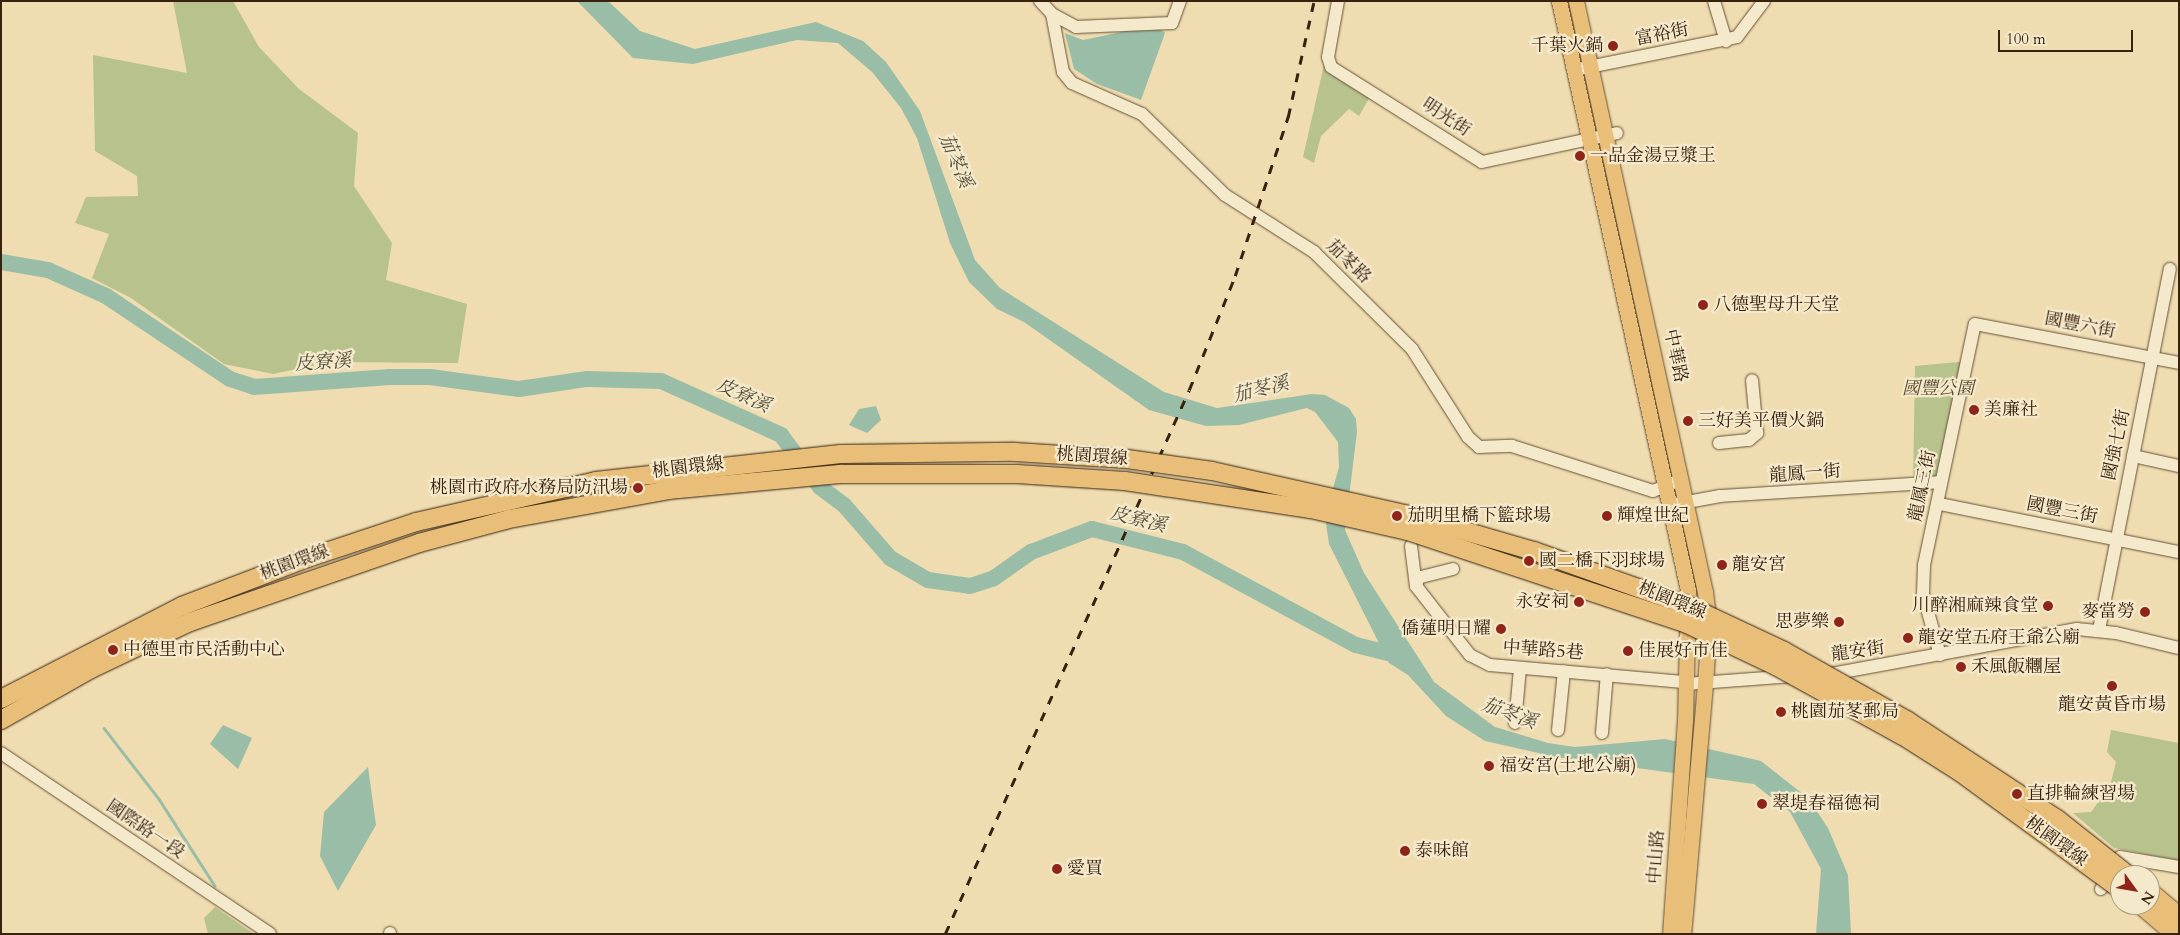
<!DOCTYPE html>
<html>
<head>
<meta charset="utf-8">
<style>
  body { margin:0 }
  #map { position:relative; width:2180px; height:935px; overflow:hidden; background:#efddb1; font-family:Cardo,"Noto Serif TC",serif }
  div>[style] { position:absolute }
  [style*='--x'] { left:calc(var(--x)*1px); top:calc(var(--y)*1px); width:calc(var(--w)*1px); rotate:calc(var(--a)*1deg) }
  .green>* { inset:0; background:#b7c28d }
  .water>* { inset:0; background:#9abda7 }
  .stream>* { height:2.5px; margin:-1.25px; padding:0 1.25px; transform-origin:1.25px; border-radius:1.25px; background:#9abda7 }
  .river>* { height:16px; margin:-8px; padding:0 8px; transform-origin:8px; border-radius:8px; background:#9abda7 }
  .roads { filter:drop-shadow(0 0 1px #665036) drop-shadow(0 0 1px #665036) }
  .minor>* { height:12px; margin:-6px; padding:0 6px; transform-origin:6px; border-radius:6px; background:#f5e9cc }
  .major>* { height:15px; margin:-7.5px; padding:0 7.5px; transform-origin:7.5px; border-radius:7.5px; background:#e8be78 }
  .highway>* { height:18px; margin:-9px; padding:0 9px; transform-origin:9px; border-radius:9px; background:#e8be78 }
  .rail>* { height:2.5px; margin-top:-1.25px; transform-origin:0; background:repeating-linear-gradient(90deg,#38210d 0 9px,transparent 0 18px) }
  .bridges { filter:drop-shadow(0 0 1px #38210d) drop-shadow(0 0 1px #38210d) }
  .highway-bridge>* { height:18px; margin:-9px; padding:0 9px; transform-origin:9px; border-radius:9px; background:#e8be78 }
  .dots>* { width:14px; height:14px; translate:-50% -50%; box-sizing:border-box; border:2px solid #f5e9cc; border-radius:50% }
  span { translate:-50% -50%; white-space:nowrap; text-align:center; line-height:1.15; -webkit-text-stroke:4.5px #f5e9cc; paint-order:stroke }
  .street-label { font-size:18px; color:#38210d }
  .poi-label { font-size:18px; color:#38210d }
  .right { translate:-100% -50%; text-align:right }
  .left { translate:0 -50%; text-align:left }
  .park-label { font-size:18px; color:#58492d; font-style:italic }
  .water-label { font-size:19px; color:#55503b; font-style:italic }
  .frame { position:absolute; inset:0; border:2px solid #38210d; pointer-events:none }
  .north { position:absolute; left:2110px; top:865px; width:50px; height:50px; box-sizing:border-box; background:#f5e9cc; border:1px solid #a99980; border-radius:50%; rotate:122deg; font-size:14px; font-weight:700; line-height:20px; text-align:center; color:#38210d }
  .north::after { content:''; display:block; margin:auto; width:18px; height:22px; background:#8f2418; clip-path:polygon(50% 0,100% 100%,50% 72%,0 100%) }
  .scale { position:absolute; left:1998px; top:30px; width:135px; height:22px; box-sizing:border-box; border:2px solid #38210d; border-top:0; padding-left:6px; font-size:15px; line-height:18px; white-space:nowrap; color:#38210d; -webkit-text-stroke:4px #f5e9cc; paint-order:stroke }
</style>
</head>
<body>
<div id="map">
  <div class="green">
    <i style="clip-path:polygon(173px 1px,233px 1px,259px 47px,299px 89px,358px 133px,354px 186px,392px 243px,386px 280px,467px 304px,458px 363px,331px 362px,273px 374px,224px 364px,131px 298px,92px 278px,109px 234px,75px 223px,86px 197px,138px 196px,137px 176px,95px 151px,93px 55px,187px 73px)"></i>
    <i style="clip-path:polygon(1324px 65px,1371px 95px,1359px 116px,1349px 109px,1321px 136px,1314px 163px,1303px 157px)"></i>
    <i style="clip-path:polygon(1969px 361px,1941px 482px,1913px 484px,1915px 366px)"></i>
    <i style="clip-path:polygon(2111px 730px,2179px 743px,2179px 861px,2114px 848px,2073px 813px,2091px 812px,2110px 786px,2116px 762px,2107px 752px)"></i>
    <i style="clip-path:polygon(215px 907px,254px 934px,208px 934px,204px 918px)"></i>
  </div>
  <div class="water">
    <i style="clip-path:polygon(577px 1px,608px 1px,640px 31px,695px 49px,816px 22px,863px 41px,886px 62px,920px 111px,975px 260px,1000px 288px,1164px 392px,1217px 408px,1312px 394px,1325px 395px,1349px 408px,1356px 419px,1357px 432px,1345px 530px,1364px 573px,1434px 682px,1495px 727px,1548px 743px,1575px 747px,1665px 739px,1761px 761px,1808px 798px,1828px 828px,1848px 875px,1851px 934px,1816px 934px,1821px 869px,1790px 812px,1754px 784px,1556px 757px,1485px 741px,1446px 716px,1408px 675px,1389px 663px,1329px 544px,1325px 517px,1339px 467px,1338px 442px,1315px 412px,1307px 408px,1239px 425px,1206px 426px,1149px 410px,1024px 322px,997px 309px,969px 282px,950px 243px,917px 138px,901px 108px,872px 72px,838px 43px,797px 40px,693px 64px,633px 58px)"></i>
    <i style="clip-path:polygon(1155px 25px,1165px 33px,1141px 100px,1097px 84px,1074px 69px,1065px 33px,1083px 40px)"></i>
    <i style="clip-path:polygon(876px 406px,881px 420px,867px 433px,849px 425px,859px 409px)"></i>
    <i style="clip-path:polygon(223px 725px,252px 738px,238px 769px,210px 744px)"></i>
    <i style="clip-path:polygon(368px 767px,376px 825px,338px 891px,320px 856px,324px 812px)"></i>
  </div>
  <div class="stream">
    <i style="--x:104;--y:728;--w:90;--a:52.2"></i>
    <i style="--x:159;--y:799;--w:103;--a:57.2"></i>
  </div>
  <div class="river">
    <i style="--x:1;--y:262;--w:48;--a:9.7"></i>
    <i style="--x:48;--y:270;--w:64;--a:24.1"></i>
    <i style="--x:106;--y:296;--w:149;--a:33.8"></i>
    <i style="--x:230;--y:379;--w:25;--a:18"></i>
    <i style="--x:254;--y:387;--w:136;--a:-4.2"></i>
    <i style="--x:390;--y:377;--w:40;--a:0"></i>
    <i style="--x:430;--y:377;--w:90;--a:7.7"></i>
    <i style="--x:519;--y:389;--w:69;--a:-8.4"></i>
    <i style="--x:587;--y:379;--w:74;--a:1.5"></i>
    <i style="--x:661;--y:381;--w:132;--a:24.2"></i>
    <i style="--x:781;--y:435;--w:65;--a:53.1"></i>
    <i style="--x:820;--y:487;--w:30;--a:37"></i>
    <i style="--x:844;--y:505;--w:70;--a:49"></i>
    <i style="--x:890;--y:558;--w:44;--a:30.1"></i>
    <i style="--x:928;--y:580;--w:42;--a:8.1"></i>
    <i style="--x:970;--y:586;--w:25;--a:-18"></i>
    <i style="--x:994;--y:578;--w:45;--a:-35.1"></i>
    <i style="--x:1031;--y:552;--w:65;--a:-20.7"></i>
    <i style="--x:1092;--y:529;--w:94;--a:14.2"></i>
    <i style="--x:1183;--y:552;--w:196;--a:28.3"></i>
    <i style="--x:1356;--y:645;--w:49;--a:14.3"></i>
  </div>
  <div class="roads">
    <div class="minor">
      <i style="--x:1040;--y:1;--w:18;--a:47"></i>
      <i style="--x:1052;--y:14;--w:59;--a:79.3"></i>
      <i style="--x:1063;--y:72;--w:14;--a:51"></i>
      <i style="--x:1072;--y:83;--w:77;--a:23.9"></i>
      <i style="--x:1142;--y:114;--w:116;--a:44.3"></i>
      <i style="--x:1225;--y:195;--w:106;--a:32.6"></i>
      <i style="--x:1314;--y:252;--w:138;--a:44.7"></i>
      <i style="--x:1412;--y:349;--w:104;--a:57.5"></i>
      <i style="--x:1468;--y:437;--w:15;--a:42"></i>
      <i style="--x:1479;--y:447;--w:33;--a:-2"></i>
      <i style="--x:1512;--y:446;--w:148;--a:17.7"></i>
      <i style="--x:1653;--y:491;--w:31;--a:-22"></i>
      <i style="--x:1338;--y:1;--w:57;--a:100.1"></i>
      <i style="--x:1328;--y:57;--w:10;--a:73"></i>
      <i style="--x:1331;--y:67;--w:178;--a:32.2"></i>
      <i style="--x:1482;--y:162;--w:138;--a:-12.1"></i>
      <i style="--x:1714;--y:1;--w:42;--a:73.3"></i>
      <i style="--x:1052;--y:14;--w:27;--a:28"></i>
      <i style="--x:1076;--y:27;--w:96;--a:-2.4"></i>
      <i style="--x:1172;--y:23;--w:23;--a:-70"></i>
      <i style="--x:1574;--y:70;--w:166;--a:-11.4"></i>
      <i style="--x:1737;--y:37;--w:45;--a:-53.1"></i>
      <i style="--x:1719;--y:443;--w:30;--a:-6"></i>
      <i style="--x:1749;--y:440;--w:11;--a:-41"></i>
      <i style="--x:1757;--y:433;--w:53;--a:-95.4"></i>
      <i style="--x:2133;--y:456;--w:47;--a:12.3"></i>
      <i style="--x:1940;--y:504;--w:244;--a:11.4"></i>
      <i style="--x:1671;--y:505;--w:50;--a:-10.4"></i>
      <i style="--x:1720;--y:496;--w:221;--a:-3.6"></i>
      <i style="--x:1411;--y:546;--w:40;--a:82.9"></i>
      <i style="--x:1453;--y:569;--w:36;--a:166"></i>
      <i style="--x:1418;--y:578;--w:8;--a:104"></i>
      <i style="--x:1416;--y:586;--w:88;--a:52"></i>
      <i style="--x:1470;--y:655;--w:22;--a:27"></i>
      <i style="--x:1490;--y:665;--w:197;--a:5"></i>
      <i style="--x:2099;--y:630;--w:368;--a:-78.9"></i>
      <i style="--x:1940;--y:655;--w:63;--a:-105.6"></i>
      <i style="--x:1923;--y:594;--w:29;--a:-88"></i>
      <i style="--x:1924;--y:565;--w:246;--a:-78.1"></i>
      <i style="--x:1975;--y:324;--w:208;--a:10.8"></i>
      <i style="--x:1826;--y:675;--w:255;--a:-10.4"></i>
      <i style="--x:2077;--y:629;--w:39;--a:6"></i>
      <i style="--x:2116;--y:633;--w:65;--a:13.4"></i>
      <i style="--x:1686;--y:684;--w:107;--a:-4.3"></i>
      <i style="--x:1515;--y:723;--w:55;--a:-84.8"></i>
      <i style="--x:1558;--y:730;--w:59;--a:-84.2"></i>
      <i style="--x:1602;--y:733;--w:59;--a:-85.2"></i>
      <i style="--x:1;--y:753;--w:324;--a:33.9"></i>
      <i style="--x:2101;--y:889;--w:37;--a:-59"></i>
      <i style="--x:2120;--y:857;--w:60;--a:9.6"></i>
      <i style="--x:390;--y:933;--w:1;--a:90"></i>
    </div>
    <div class="major">
      <i style="--x:1559;--y:1;--w:603;--a:77.65"></i>
      <i style="--x:1688;--y:590;--w:130;--a:91.3"></i>
      <i style="--x:1685;--y:720;--w:215;--a:94"></i>
      <i style="--x:1576;--y:1;--w:605;--a:77.69"></i>
      <i style="--x:1705;--y:592;--w:32;--a:83"></i>
      <i style="--x:1709;--y:624;--w:60;--a:93.8"></i>
      <i style="--x:1705;--y:684;--w:251;--a:95"></i>
    </div>
    <div class="highway">
      <i style="--x:2150;--y:892;--w:38;--a:40"></i>
      <i style="--x:2141;--y:905;--w:45;--a:40.5"></i>
    </div>
  </div>
  <div class="rail">
    <i style="--x:945;--y:934;--w:596;--a:-65.84"></i>
    <i style="--x:1189;--y:390;--w:123;--a:-68"></i>
    <i style="--x:1235;--y:276;--w:168;--a:-71.6"></i>
    <i style="--x:1288;--y:117;--w:119;--a:-77.4"></i>
  </div>
  <div class="bridges">
    <div class="highway-bridge">
      <i style="--x:1;--y:699;--w:203;--a:-27.2"></i>
      <i style="--x:182;--y:606;--w:135;--a:-20.9"></i>
      <i style="--x:308;--y:558;--w:114;--a:-18.4"></i>
      <i style="--x:416;--y:522;--w:185;--a:-12.8"></i>
      <i style="--x:596;--y:481;--w:246;--a:-6.3"></i>
      <i style="--x:841;--y:454;--w:174;--a:-0.7"></i>
      <i style="--x:1015;--y:452;--w:112;--a:3.6"></i>
      <i style="--x:1127;--y:459;--w:86;--a:8"></i>
      <i style="--x:1212;--y:471;--w:202;--a:12.6"></i>
      <i style="--x:1409;--y:515;--w:130;--a:16.1"></i>
      <i style="--x:1534;--y:551;--w:161;--a:19.6"></i>
      <i style="--x:1686;--y:605;--w:108;--a:25.1"></i>
      <i style="--x:1784;--y:651;--w:142;--a:29.4"></i>
      <i style="--x:1908;--y:721;--w:178;--a:33.3"></i>
      <i style="--x:2057;--y:819;--w:90;--a:38.3"></i>
      <i style="--x:1;--y:720;--w:103;--a:-29.5"></i>
      <i style="--x:91;--y:669;--w:110;--a:-25.4"></i>
      <i style="--x:190;--y:622;--w:242;--a:-19"></i>
      <i style="--x:419;--y:543;--w:93;--a:-14.9"></i>
      <i style="--x:509;--y:519;--w:162;--a:-10.3"></i>
      <i style="--x:668;--y:490;--w:175;--a:-5.3"></i>
      <i style="--x:842;--y:474;--w:175;--a:0"></i>
      <i style="--x:1017;--y:474;--w:108;--a:3.7"></i>
      <i style="--x:1125;--y:481;--w:188;--a:8.6"></i>
      <i style="--x:1311;--y:509;--w:99;--a:12.8"></i>
      <i style="--x:1408;--y:531;--w:292;--a:18.4"></i>
      <i style="--x:1685;--y:623;--w:101;--a:25.3"></i>
      <i style="--x:1776;--y:666;--w:145;--a:28.9"></i>
      <i style="--x:1903;--y:736;--w:67;--a:32.3"></i>
      <i style="--x:1960;--y:772;--w:198;--a:36.2"></i>
    </div>
  </div>
  <div class="dots">
    <i style="left:1613px;top:46px;background:#8f2418"></i>
    <i style="left:1580px;top:156px;background:#8f2418"></i>
    <i style="left:1703px;top:305px;background:#8f2418"></i>
    <i style="left:1974px;top:410px;background:#8f2418"></i>
    <i style="left:1688px;top:421px;background:#8f2418"></i>
    <i style="left:638px;top:488px;background:#8f2418"></i>
    <i style="left:1397px;top:516px;background:#8f2418"></i>
    <i style="left:1607px;top:516px;background:#8f2418"></i>
    <i style="left:1529px;top:561px;background:#8f2418"></i>
    <i style="left:1722px;top:565px;background:#8f2418"></i>
    <i style="left:1579px;top:602px;background:#8f2418"></i>
    <i style="left:2048px;top:606px;background:#8f2418"></i>
    <i style="left:2145px;top:612px;background:#8f2418"></i>
    <i style="left:1839px;top:622px;background:#8f2418"></i>
    <i style="left:1501px;top:629px;background:#8f2418"></i>
    <i style="left:1908px;top:638px;background:#8f2418"></i>
    <i style="left:113px;top:650px;background:#8f2418"></i>
    <i style="left:1628px;top:651px;background:#8f2418"></i>
    <i style="left:1961px;top:667px;background:#8f2418"></i>
    <i style="left:2112px;top:686px;background:#8f2418"></i>
    <i style="left:1781px;top:712px;background:#8f2418"></i>
    <i style="left:1489px;top:766px;background:#8f2418"></i>
    <i style="left:2017px;top:794px;background:#8f2418"></i>
    <i style="left:1762px;top:804px;background:#8f2418"></i>
    <i style="left:1405px;top:851px;background:#8f2418"></i>
    <i style="left:1057px;top:869px;background:#8f2418"></i>
  </div>
  <div class="street-label">
    <span style="left:1662px;top:35px;rotate:-11deg">富裕街</span>
    <span style="left:1446px;top:118px;rotate:33deg">明光街</span>
    <span style="left:1348px;top:262px;rotate:44deg">茄苳路</span>
    <span style="left:2080px;top:326px;rotate:11deg">國豐六街</span>
    <span style="left:1675px;top:356px;rotate:78deg">中華路</span>
    <span style="left:2117px;top:445px;rotate:-78deg">國強七街</span>
    <span style="left:1092px;top:457px;rotate:4deg">桃園環線</span>
    <span style="left:688px;top:468px;rotate:-7deg">桃園環線</span>
    <span style="left:1805px;top:474px;rotate:-4deg">龍鳳一街</span>
    <span style="left:1923px;top:486px;rotate:-78deg">龍鳳三街</span>
    <span style="left:2062px;top:511px;rotate:11deg">國豐三街</span>
    <span style="left:295px;top:563px;rotate:-20deg">桃園環線</span>
    <span style="left:1672px;top:601px;rotate:22deg">桃園環線</span>
    <span style="left:1543px;top:651px;rotate:4deg">中華路5巷</span>
    <span style="left:1858px;top:652px;rotate:-8deg">龍安街</span>
    <span style="left:145px;top:830px;rotate:34deg">國際路一段</span>
    <span style="left:2056px;top:842px;rotate:36deg">桃園環線</span>
    <span style="left:1657px;top:857px;rotate:-86deg">中山路</span>
  </div>
  <div class="poi-label">
    <span class="right" style="left:1603px;top:46px">千葉火鍋</span>
    <span class="left" style="left:1590px;top:156px">一品金湯豆漿王</span>
    <span class="left" style="left:1713px;top:305px">八德聖母升天堂</span>
    <span class="left" style="left:1984px;top:410px">美廉社</span>
    <span class="left" style="left:1698px;top:421px">三好美平價火鍋</span>
    <span class="right" style="left:628px;top:488px">桃園市政府水務局防汛場</span>
    <span class="left" style="left:1407px;top:516px">茄明里橋下籃球場</span>
    <span class="left" style="left:1617px;top:516px">輝煌世紀</span>
    <span class="left" style="left:1539px;top:561px">國二橋下羽球場</span>
    <span class="left" style="left:1732px;top:565px">龍安宮</span>
    <span class="right" style="left:1569px;top:602px">永安祠</span>
    <span class="right" style="left:2038px;top:606px">川醉湘麻辣食堂</span>
    <span class="right" style="left:2135px;top:612px">麥當勞</span>
    <span class="right" style="left:1829px;top:622px">思夢樂</span>
    <span class="right" style="left:1491px;top:629px">僑蓮明日耀</span>
    <span class="left" style="left:1918px;top:638px">龍安堂五府王爺公廟</span>
    <span class="left" style="left:123px;top:650px">中德里市民活動中心</span>
    <span class="left" style="left:1638px;top:651px">佳展好市佳</span>
    <span class="left" style="left:1971px;top:667px">禾風飯糰屋</span>
    <span style="left:2112px;top:705px">龍安黃昏市場</span>
    <span class="left" style="left:1791px;top:712px">桃園茄苳郵局</span>
    <span class="left" style="left:1499px;top:766px">福安宮(土地公廟)</span>
    <span class="left" style="left:2027px;top:794px">直排輪練習場</span>
    <span class="left" style="left:1772px;top:804px">翠堤春福德祠</span>
    <span class="left" style="left:1415px;top:851px">泰味館</span>
    <span class="left" style="left:1067px;top:869px">愛買</span>
  </div>
  <div class="park-label">
    <span style="left:1938px;top:389px">國豐公園</span>
  </div>
  <div class="water-label">
    <span style="left:955px;top:161px;rotate:67deg">茄苳溪</span>
    <span style="left:323px;top:363px;rotate:-4deg">皮寮溪</span>
    <span style="left:1261px;top:390px;rotate:-14deg">茄苳溪</span>
    <span style="left:743px;top:396px;rotate:24deg">皮寮溪</span>
    <span style="left:1138px;top:520px;rotate:14deg">皮寮溪</span>
    <span style="left:1509px;top:714px;rotate:20deg">茄苳溪</span>
  </div>
  <div class="frame"></div>
  <div class="north">N</div>
  <div class="scale">100 m</div>
</div>
</body>
</html>
